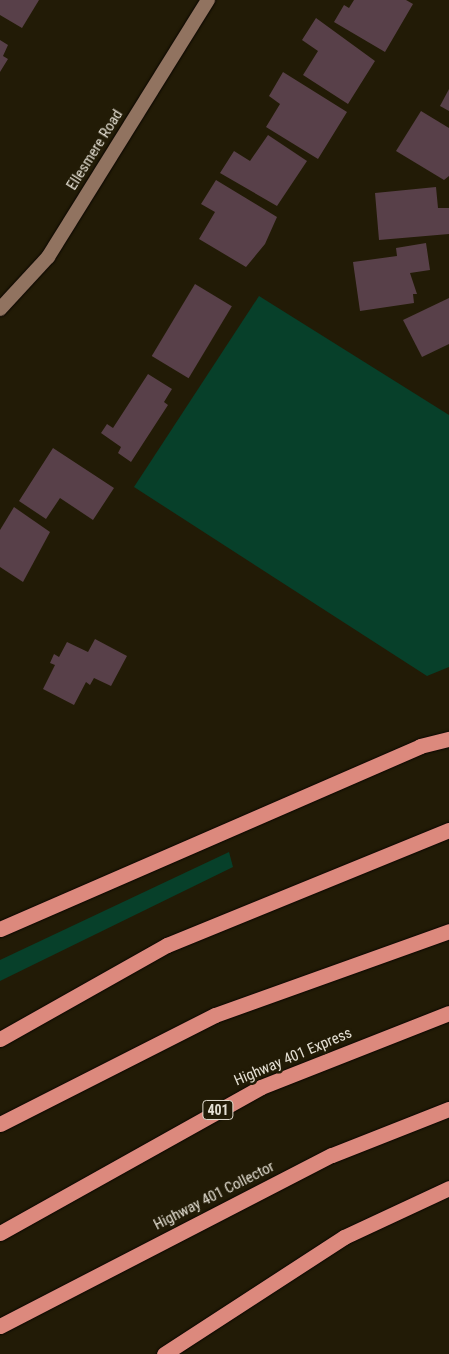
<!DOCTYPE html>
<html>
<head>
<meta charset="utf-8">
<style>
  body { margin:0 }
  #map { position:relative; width:449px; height:1354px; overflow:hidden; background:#221b06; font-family:"Roboto Condensed",sans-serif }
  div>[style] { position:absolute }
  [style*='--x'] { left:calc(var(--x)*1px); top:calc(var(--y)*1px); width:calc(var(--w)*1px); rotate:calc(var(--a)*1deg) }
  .green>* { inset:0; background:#07402a }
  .building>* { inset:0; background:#584049; transform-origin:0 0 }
  .roads { filter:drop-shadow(0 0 1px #0b0600) drop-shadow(0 0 1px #0b0600) }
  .secondary>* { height:14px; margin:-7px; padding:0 7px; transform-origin:7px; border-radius:7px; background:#917360 }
  .motorway>* { height:15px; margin:-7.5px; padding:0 7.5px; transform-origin:7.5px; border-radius:7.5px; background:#dc897d }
  span { translate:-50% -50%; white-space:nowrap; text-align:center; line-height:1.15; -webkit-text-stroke:5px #221b06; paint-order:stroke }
  .shield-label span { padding:1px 4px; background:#221b06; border:1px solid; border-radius:4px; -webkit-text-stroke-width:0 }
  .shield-label { font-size:14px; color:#e4dfd3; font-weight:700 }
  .street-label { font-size:15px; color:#e4dfd3 }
</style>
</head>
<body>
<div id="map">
  <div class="green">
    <i style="clip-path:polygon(259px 296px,449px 415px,449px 667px,427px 676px,134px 487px)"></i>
    <i style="clip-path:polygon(229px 852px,233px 867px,0 981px,0 960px)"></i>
  </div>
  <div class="building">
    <i style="clip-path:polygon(0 0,39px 0,22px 28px,0 15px)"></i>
    <i style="clip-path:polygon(354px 0,406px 0,413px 4px,385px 52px,334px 22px,344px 5px,349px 8px)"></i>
    <i style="clip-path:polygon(316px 18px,375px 61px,348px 104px,303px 75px,318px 51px,302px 40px)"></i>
    <i style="clip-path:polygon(0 40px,8px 45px,3px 56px,8px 59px,0 72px)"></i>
    <i style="clip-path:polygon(283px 72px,347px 112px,318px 159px,266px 127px,280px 104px,269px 96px)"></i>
    <i style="clip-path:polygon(449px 89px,449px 111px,440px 106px)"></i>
    <i style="clip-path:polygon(421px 111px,449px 128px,449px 176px,444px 180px,396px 151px)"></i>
    <i style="clip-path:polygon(268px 135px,307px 161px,277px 206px,220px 173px,234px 151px,250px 161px)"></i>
    <i style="clip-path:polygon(216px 180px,277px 217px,265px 244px,246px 267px,199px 239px,215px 212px,201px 204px)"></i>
    <i style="clip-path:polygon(436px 187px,438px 208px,449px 208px,449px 234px,379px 240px,375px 193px)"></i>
    <i style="clip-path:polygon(426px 243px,430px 270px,410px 273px,417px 294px,413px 294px,414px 303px,360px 311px,353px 262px,397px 256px,396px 248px)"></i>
    <i style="left:195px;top:284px;width:43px;height:84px;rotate:31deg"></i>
    <i style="clip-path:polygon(449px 298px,449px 344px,422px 357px,403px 320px)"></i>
    <i style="clip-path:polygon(148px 374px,172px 389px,164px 402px,168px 405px,131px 462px,118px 453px,121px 447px,101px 433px,107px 424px,113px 428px)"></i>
    <i style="clip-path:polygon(53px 448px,114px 488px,93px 520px,60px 498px,46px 519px,19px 501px)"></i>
    <i style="clip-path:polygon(14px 507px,50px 532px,23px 582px,0 567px,0 530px)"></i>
    <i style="clip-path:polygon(95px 639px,127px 656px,111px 686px,94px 678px,90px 685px,86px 682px,74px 705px,43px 689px,55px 665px,50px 663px,54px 654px,59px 657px,67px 642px,88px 652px)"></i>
  </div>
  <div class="roads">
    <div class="secondary">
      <i style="--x:0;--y:309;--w:71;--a:-47.3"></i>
      <i style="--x:48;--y:257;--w:303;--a:-58.1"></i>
    </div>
    <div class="motorway">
      <i style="--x:0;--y:929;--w:458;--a:-23.5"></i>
      <i style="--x:420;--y:746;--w:30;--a:-14"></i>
      <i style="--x:0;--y:1039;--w:192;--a:-29.4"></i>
      <i style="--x:167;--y:945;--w:305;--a:-22.2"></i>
      <i style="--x:0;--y:1124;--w:241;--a:-26.9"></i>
      <i style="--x:215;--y:1015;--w:249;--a:-19.7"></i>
      <i style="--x:0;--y:1233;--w:299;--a:-29.2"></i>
      <i style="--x:261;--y:1087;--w:202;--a:-21.5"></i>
      <i style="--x:0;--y:1326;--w:373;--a:-27.3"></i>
      <i style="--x:332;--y:1155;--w:126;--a:-21.5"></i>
      <i style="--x:164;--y:1354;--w:215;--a:-33"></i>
      <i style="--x:344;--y:1237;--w:116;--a:-25"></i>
    </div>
  </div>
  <div class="shield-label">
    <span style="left:218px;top:1110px">401</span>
  </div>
  <div class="street-label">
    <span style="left:95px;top:150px;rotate:-58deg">Ellesmere Road</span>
    <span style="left:293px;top:1057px;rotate:-23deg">Highway 401 Express</span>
    <span style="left:214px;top:1196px;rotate:-27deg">Highway 401 Collector</span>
  </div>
</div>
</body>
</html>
